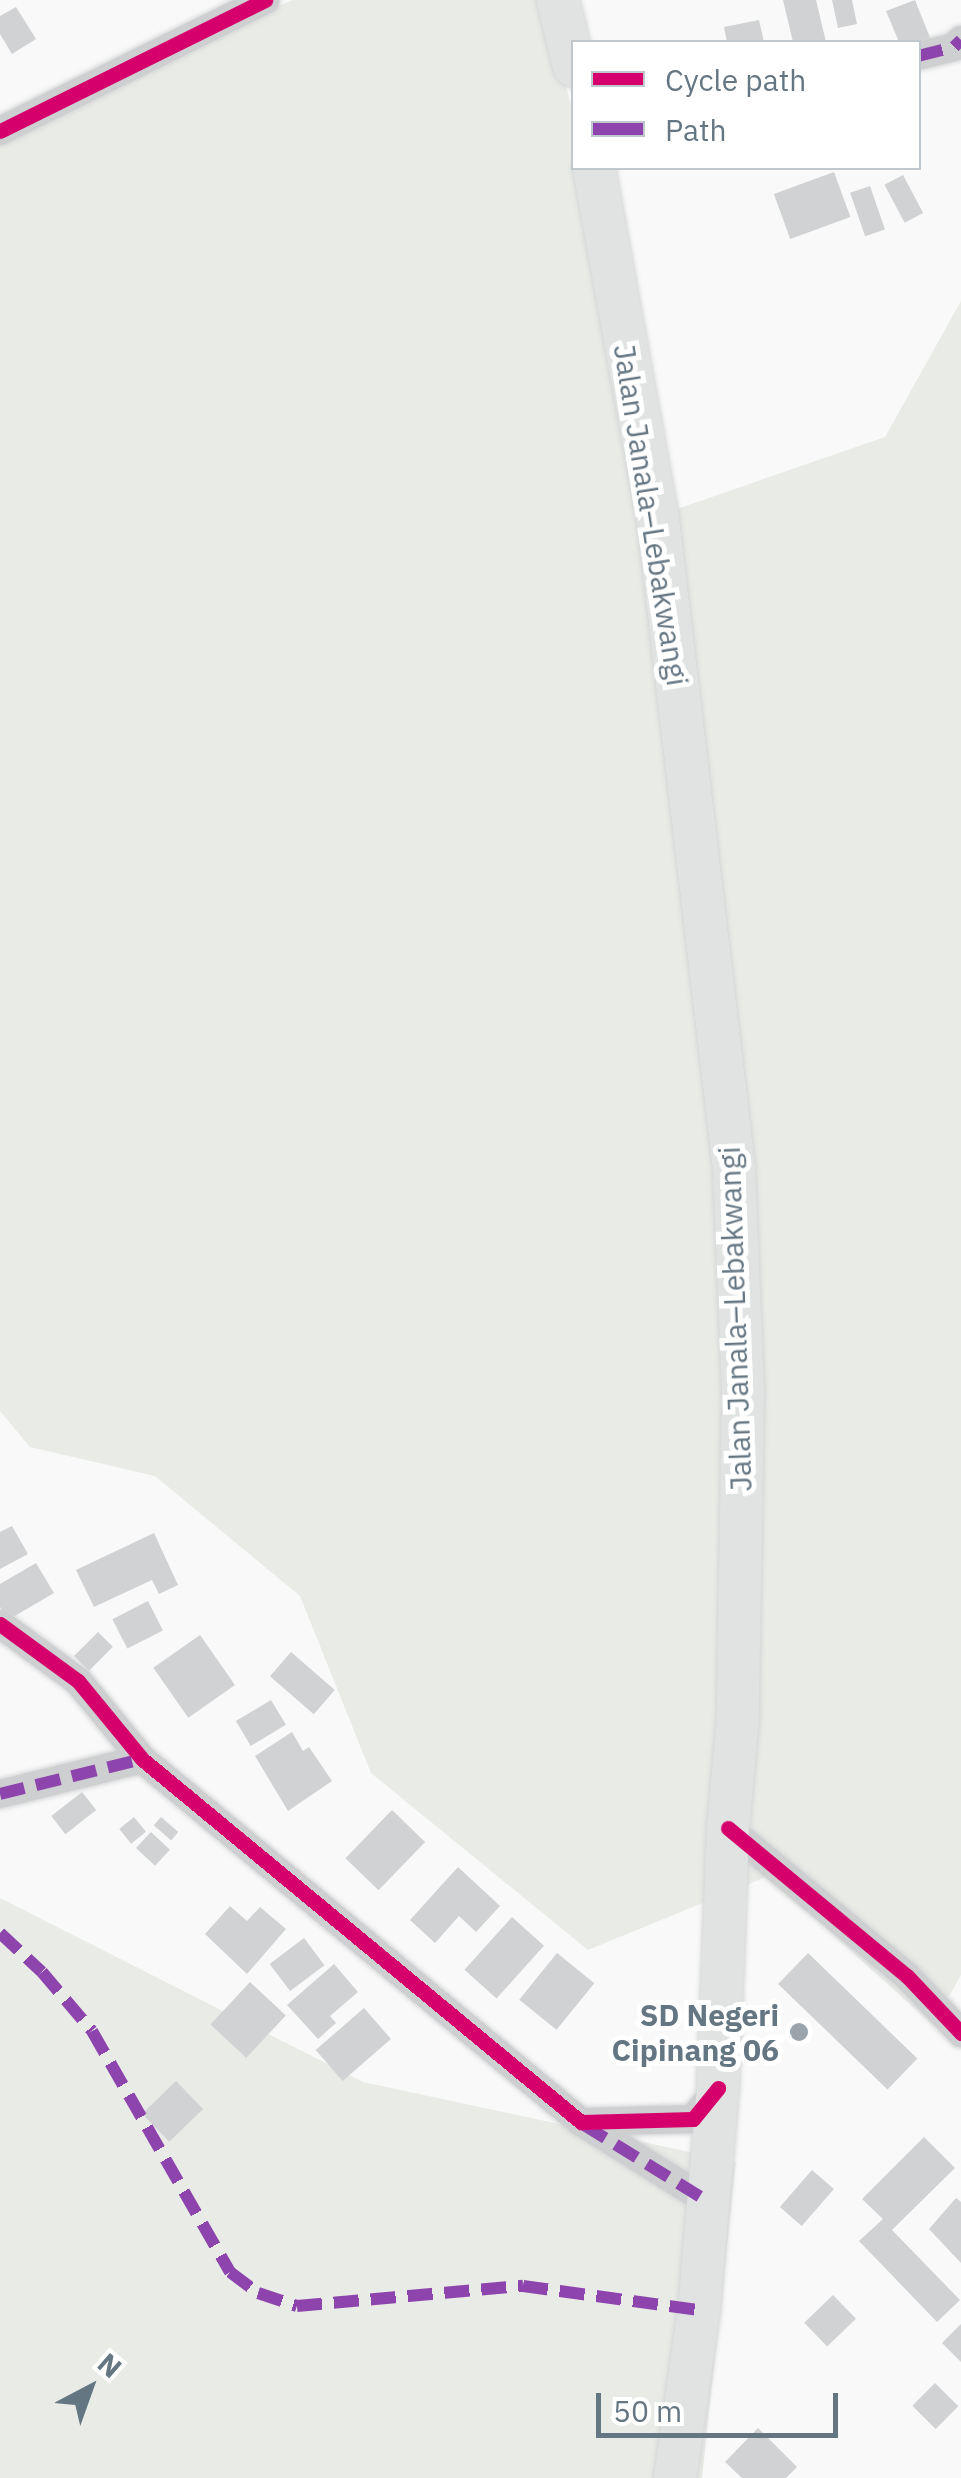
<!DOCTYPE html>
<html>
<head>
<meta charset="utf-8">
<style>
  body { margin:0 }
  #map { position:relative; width:961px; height:2478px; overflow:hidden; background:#f9f9f9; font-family:"IBM Plex Sans",sans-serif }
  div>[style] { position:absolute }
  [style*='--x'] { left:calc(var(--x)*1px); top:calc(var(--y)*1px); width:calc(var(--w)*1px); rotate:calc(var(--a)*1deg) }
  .green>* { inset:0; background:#e8ebe6 }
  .building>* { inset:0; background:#d0d2d3; transform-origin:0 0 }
  .roads { filter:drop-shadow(0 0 2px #d5d6d7) drop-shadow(0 0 2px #d5d6d7) }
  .street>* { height:28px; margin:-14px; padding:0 14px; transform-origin:14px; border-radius:14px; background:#cecfd0 }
  .primary>* { height:42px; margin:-21px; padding:0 21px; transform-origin:21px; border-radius:21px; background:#e1e2e2 }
  .quiet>* { height:12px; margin-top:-6px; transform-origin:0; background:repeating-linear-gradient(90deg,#8e44ad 0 25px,transparent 0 37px) }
  .cycleway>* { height:15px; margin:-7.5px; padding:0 7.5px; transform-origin:7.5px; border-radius:7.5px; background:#d6006c }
  .dots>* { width:28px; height:28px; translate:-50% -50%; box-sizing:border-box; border:5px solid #fff; border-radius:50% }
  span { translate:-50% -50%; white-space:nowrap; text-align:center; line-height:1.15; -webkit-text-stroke:10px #fff; paint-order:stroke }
  .street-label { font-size:30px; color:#657683 }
  .poi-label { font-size:30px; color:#657683; font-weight:700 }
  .right { translate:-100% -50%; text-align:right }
  .legend { position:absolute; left:571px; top:40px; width:350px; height:130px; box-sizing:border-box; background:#fff; border:2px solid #c1c8cd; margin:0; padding:12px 18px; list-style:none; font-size:30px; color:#657683 }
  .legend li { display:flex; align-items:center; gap:20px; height:50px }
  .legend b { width:50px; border:2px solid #c1c8cd }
  .north { position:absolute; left:40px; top:2338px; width:100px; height:100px; -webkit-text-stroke:8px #fff; paint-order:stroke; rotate:41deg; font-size:28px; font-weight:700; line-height:40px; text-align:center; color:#657683 }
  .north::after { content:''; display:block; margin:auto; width:35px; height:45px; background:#657683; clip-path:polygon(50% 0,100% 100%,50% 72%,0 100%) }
  .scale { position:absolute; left:596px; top:2393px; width:242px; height:45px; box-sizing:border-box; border:5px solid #657683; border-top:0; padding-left:12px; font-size:30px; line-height:35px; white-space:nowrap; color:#657683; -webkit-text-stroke:8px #fff; paint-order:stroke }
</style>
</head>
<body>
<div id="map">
  <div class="green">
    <i style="clip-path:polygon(293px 0,544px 0,573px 113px,574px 168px,677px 509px,885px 437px,961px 301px,961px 1975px,933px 2025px,768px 1876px,588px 1950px,371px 1773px,300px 1596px,155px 1476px,30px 1447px,0 1411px,0 117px)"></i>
    <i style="clip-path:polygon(0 1898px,363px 2082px,736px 2162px,702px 2478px,0 2478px)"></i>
  </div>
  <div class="building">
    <i style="clip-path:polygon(783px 0,816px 0,826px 42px,793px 42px)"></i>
    <i style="clip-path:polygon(832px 0,852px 0,857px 24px,838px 28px)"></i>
    <i style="clip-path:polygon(915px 0,931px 40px,899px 42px,886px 11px)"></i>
    <i style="clip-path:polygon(16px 7px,36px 39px,12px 54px,0 34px,0 16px)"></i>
    <i style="clip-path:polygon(759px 20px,764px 42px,727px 42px,724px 27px)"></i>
    <i style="left:834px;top:172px;width:48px;height:64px;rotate:70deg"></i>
    <i style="left:903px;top:175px;width:43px;height:21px;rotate:62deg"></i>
    <i style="left:870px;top:186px;width:46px;height:21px;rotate:71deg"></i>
    <i style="clip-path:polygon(12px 1526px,28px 1554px,0 1569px,0 1532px)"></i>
    <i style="clip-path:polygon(154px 1533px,178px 1585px,159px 1594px,152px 1580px,94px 1607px,76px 1570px)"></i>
    <i style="clip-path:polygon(36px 1563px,54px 1593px,8px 1620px,0 1607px,0 1584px)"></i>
    <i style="left:148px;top:1601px;width:33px;height:40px;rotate:63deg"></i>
    <i style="left:98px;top:1632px;width:21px;height:34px;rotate:45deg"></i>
    <i style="left:200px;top:1635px;width:61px;height:57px;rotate:55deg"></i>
    <i style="left:291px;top:1652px;width:58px;height:32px;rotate:41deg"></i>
    <i style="left:271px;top:1700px;width:29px;height:41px;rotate:59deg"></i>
    <i style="clip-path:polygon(292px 1732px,303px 1751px,309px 1747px,332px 1781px,288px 1811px,255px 1756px)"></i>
    <i style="left:82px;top:1792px;width:23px;height:39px;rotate:52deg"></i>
    <i style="left:392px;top:1810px;width:46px;height:67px;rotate:44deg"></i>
    <i style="left:134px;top:1817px;width:19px;height:19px;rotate:51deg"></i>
    <i style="left:161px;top:1817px;width:23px;height:11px;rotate:41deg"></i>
    <i style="left:151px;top:1832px;width:26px;height:22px;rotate:43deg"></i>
    <i style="clip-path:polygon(458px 1867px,500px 1906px,476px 1932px,459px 1916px,435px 1943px,410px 1920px)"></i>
    <i style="clip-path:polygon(230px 1906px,247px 1921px,260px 1907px,286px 1929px,247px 1974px,205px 1934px)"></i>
    <i style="left:512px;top:1917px;width:43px;height:71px;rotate:42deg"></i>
    <i style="left:304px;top:1938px;width:34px;height:43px;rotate:53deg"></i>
    <i style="left:557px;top:1953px;width:48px;height:60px;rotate:39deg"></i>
    <i style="left:808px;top:1953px;width:152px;height:43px;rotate:44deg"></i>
    <i style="clip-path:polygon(334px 1964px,358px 1992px,330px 2016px,336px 2023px,318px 2039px,287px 2005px)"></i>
    <i style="left:250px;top:1982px;width:49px;height:58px;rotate:43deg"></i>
    <i style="left:364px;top:2008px;width:41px;height:64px;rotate:49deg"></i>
    <i style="left:176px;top:2081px;width:39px;height:47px;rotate:46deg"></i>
    <i style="clip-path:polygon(924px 2137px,955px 2168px,892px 2230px,960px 2300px,937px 2322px,859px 2241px,883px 2219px,862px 2199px)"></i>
    <i style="left:812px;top:2170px;width:29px;height:49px;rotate:41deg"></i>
    <i style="clip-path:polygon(956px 2198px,961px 2202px,961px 2263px,929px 2229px)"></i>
    <i style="left:833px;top:2295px;width:33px;height:40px;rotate:46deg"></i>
    <i style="clip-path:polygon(961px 2324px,961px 2362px,942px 2343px)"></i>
    <i style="left:935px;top:2383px;width:33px;height:32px;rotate:45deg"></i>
    <i style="clip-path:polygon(758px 2428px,797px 2467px,786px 2478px,742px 2478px,725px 2462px)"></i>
  </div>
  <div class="roads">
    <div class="street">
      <i style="--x:918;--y:56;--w:37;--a:-14"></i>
      <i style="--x:954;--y:47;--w:10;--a:-45"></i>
      <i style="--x:0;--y:131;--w:296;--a:-26.3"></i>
      <i style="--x:0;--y:1624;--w:97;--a:36.2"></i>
      <i style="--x:78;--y:1681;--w:101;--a:50.6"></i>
      <i style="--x:142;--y:1759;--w:570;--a:39.59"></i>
      <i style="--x:581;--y:2122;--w:112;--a:-1.5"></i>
      <i style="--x:693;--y:2119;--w:38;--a:-51"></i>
      <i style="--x:0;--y:1794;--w:146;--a:-13.8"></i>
      <i style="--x:728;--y:1828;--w:232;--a:39.6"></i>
      <i style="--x:907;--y:1976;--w:79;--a:46.5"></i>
      <i style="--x:581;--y:2122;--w:149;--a:32.1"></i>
    </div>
    <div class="primary">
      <i style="--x:558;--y:0;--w:68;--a:76.4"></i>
      <i style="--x:594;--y:168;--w:358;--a:79.7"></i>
      <i style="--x:658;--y:520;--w:652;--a:83.31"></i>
      <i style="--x:734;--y:1168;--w:221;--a:87.7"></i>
      <i style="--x:743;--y:1389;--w:328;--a:90.9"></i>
      <i style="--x:738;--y:1717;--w:111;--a:95.1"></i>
      <i style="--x:728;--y:1828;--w:260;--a:92.2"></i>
      <i style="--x:718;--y:2088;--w:223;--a:94.9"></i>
      <i style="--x:699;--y:2310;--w:170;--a:98.1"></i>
    </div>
  </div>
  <div class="quiet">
    <i style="--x:918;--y:56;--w:37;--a:-14"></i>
    <i style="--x:954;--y:47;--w:10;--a:-45"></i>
    <i style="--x:0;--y:1794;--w:146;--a:-13.8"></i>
    <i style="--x:0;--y:1933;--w:57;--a:42.9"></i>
    <i style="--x:42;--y:1972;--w:77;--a:49.7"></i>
    <i style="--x:92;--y:2031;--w:278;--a:60.2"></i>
    <i style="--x:230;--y:2272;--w:35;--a:37"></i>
    <i style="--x:258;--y:2293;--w:41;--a:18.4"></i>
    <i style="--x:297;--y:2306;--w:227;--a:-5.1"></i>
    <i style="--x:523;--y:2286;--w:178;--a:7.8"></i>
    <i style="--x:584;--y:2125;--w:145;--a:31.7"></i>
  </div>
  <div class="cycleway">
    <i style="--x:0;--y:131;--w:296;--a:-26.3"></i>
    <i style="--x:0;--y:1624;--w:97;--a:36.2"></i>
    <i style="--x:78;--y:1681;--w:101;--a:50.6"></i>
    <i style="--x:142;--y:1759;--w:570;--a:39.59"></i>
    <i style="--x:581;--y:2122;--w:112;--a:-1.5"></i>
    <i style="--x:693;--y:2119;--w:40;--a:-51"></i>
    <i style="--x:728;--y:1828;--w:232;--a:39.6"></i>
    <i style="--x:907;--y:1976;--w:79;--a:46.5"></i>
  </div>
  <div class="dots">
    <i style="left:799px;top:2032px;background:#99a4ac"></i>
  </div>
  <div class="street-label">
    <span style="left:651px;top:515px;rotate:81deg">Jalan Janala–Lebakwangi</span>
    <span style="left:735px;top:1319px;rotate:-92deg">Jalan Janala–Lebakwangi</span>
  </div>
  <div class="poi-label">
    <span class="right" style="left:779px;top:2032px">SD Negeri<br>Cipinang 06</span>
  </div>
  <ul class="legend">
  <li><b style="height:12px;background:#d6006c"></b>Cycle path</li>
  <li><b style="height:12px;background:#8e44ad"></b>Path</li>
  </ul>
  <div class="north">N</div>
  <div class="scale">50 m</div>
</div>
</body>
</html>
